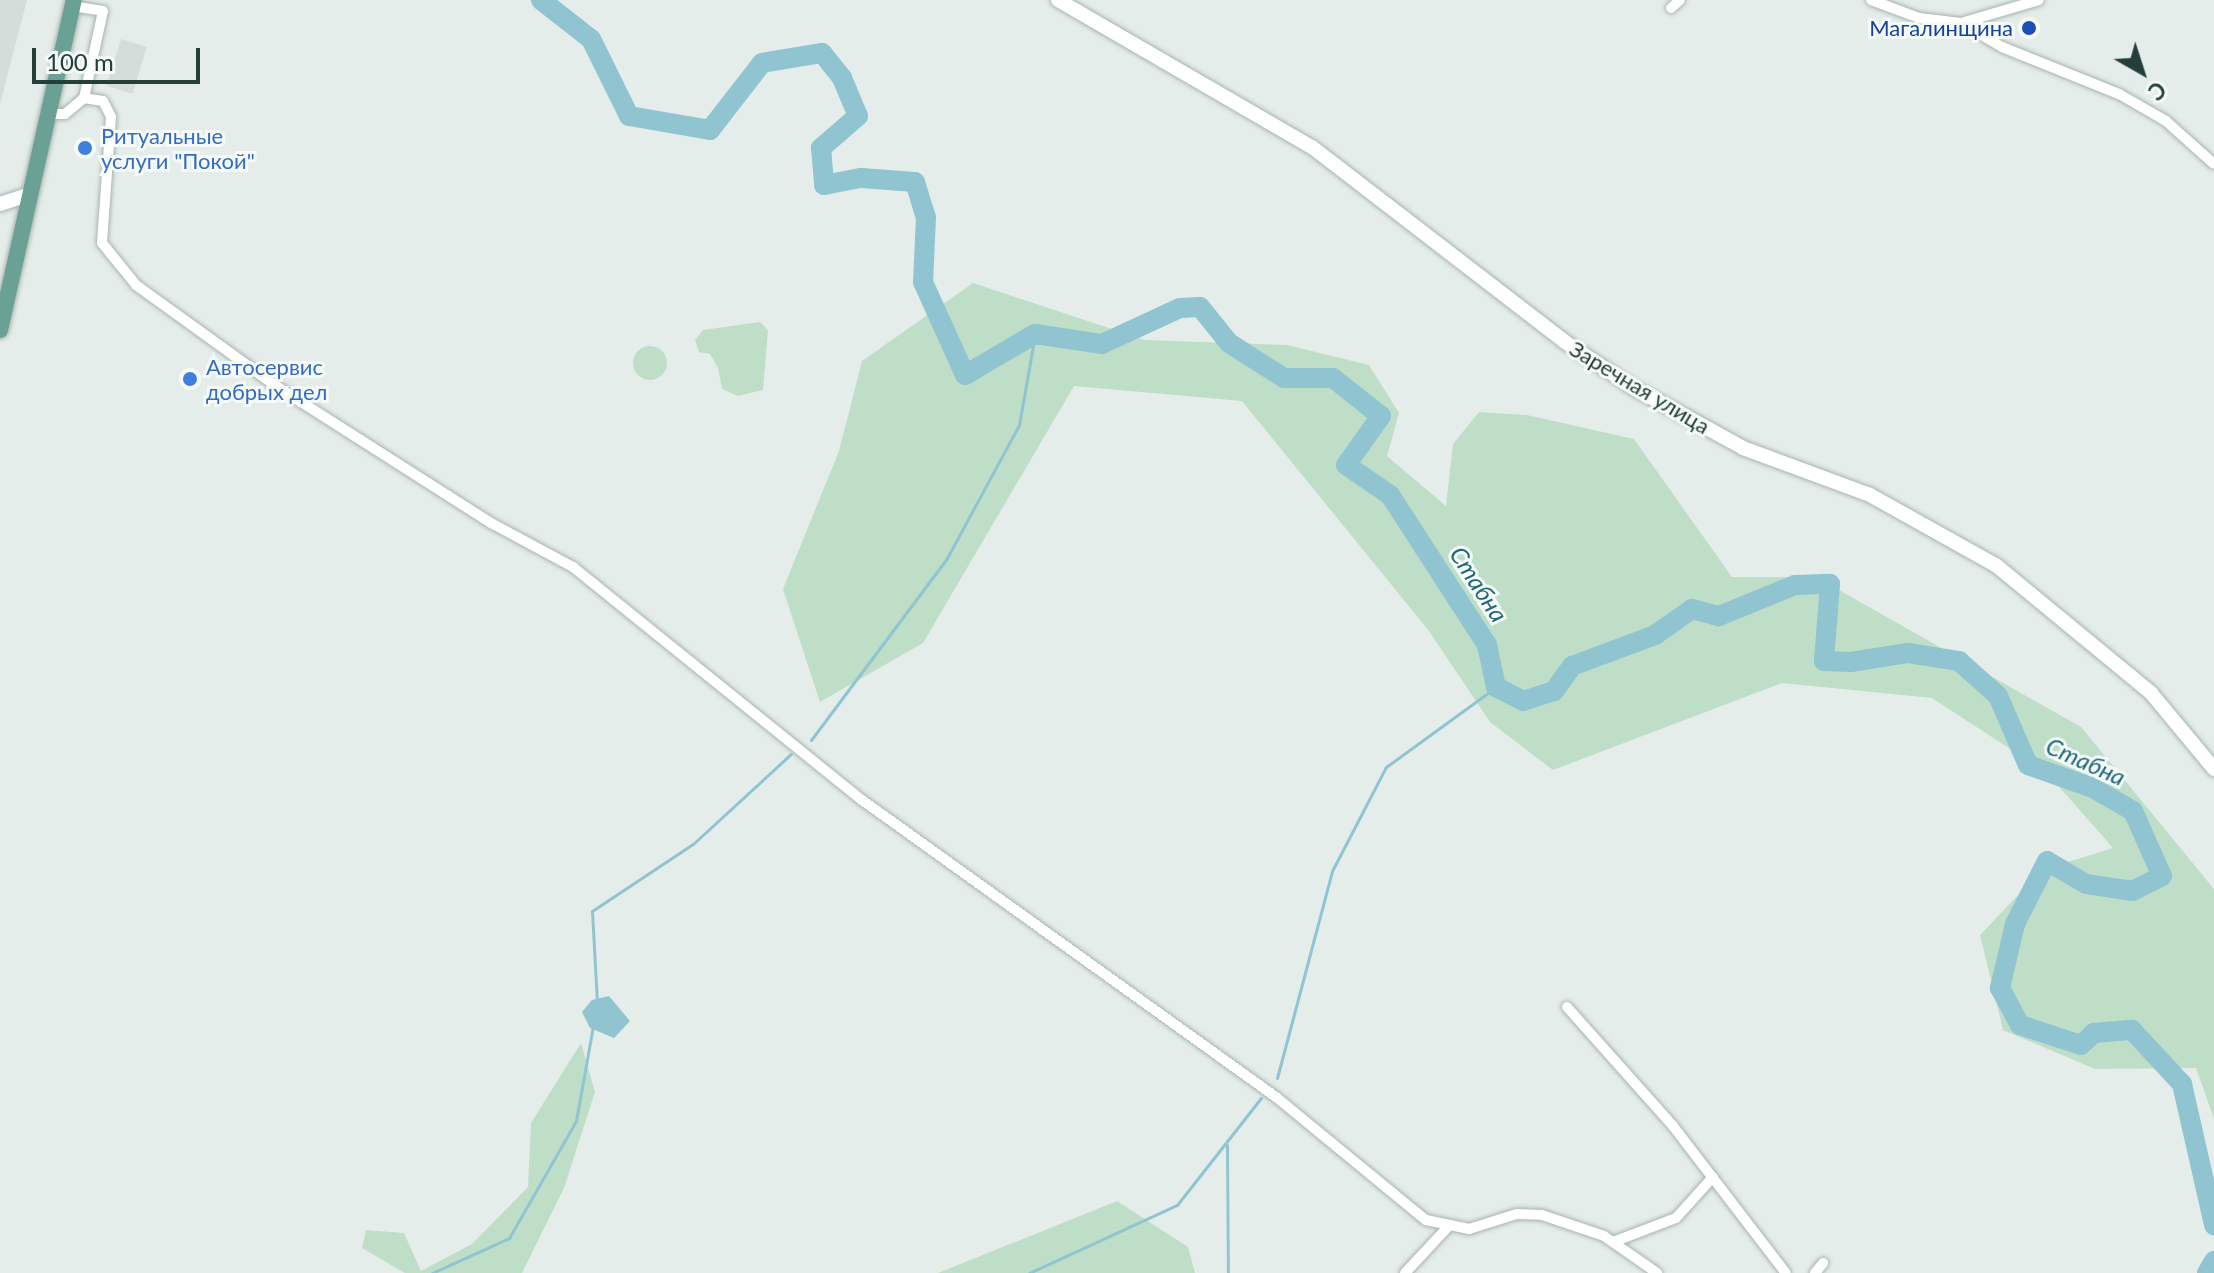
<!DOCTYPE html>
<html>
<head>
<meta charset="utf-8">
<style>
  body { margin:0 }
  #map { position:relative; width:2214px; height:1273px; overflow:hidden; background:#e5edea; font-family:Lato,sans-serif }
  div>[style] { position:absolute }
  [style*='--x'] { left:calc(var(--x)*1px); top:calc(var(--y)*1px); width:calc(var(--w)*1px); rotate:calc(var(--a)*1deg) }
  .built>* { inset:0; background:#d3ddd9; transform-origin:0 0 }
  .green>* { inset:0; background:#bfdec8 }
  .round { border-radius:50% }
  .water>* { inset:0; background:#8fc4d0 }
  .stream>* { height:3px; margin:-1.5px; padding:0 1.5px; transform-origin:1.5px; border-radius:1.5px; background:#8fc4d0 }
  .river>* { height:20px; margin:-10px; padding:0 10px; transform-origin:10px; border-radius:10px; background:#8fc4d0 }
  .roads { filter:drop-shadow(0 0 2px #a7b5b1) drop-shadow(0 0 2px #a7b5b1) }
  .street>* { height:10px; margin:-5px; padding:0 5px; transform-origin:5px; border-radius:5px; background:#fff }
  .secondary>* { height:14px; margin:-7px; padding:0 7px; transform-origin:7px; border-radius:7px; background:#fff }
  .primary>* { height:16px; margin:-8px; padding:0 8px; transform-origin:8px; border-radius:8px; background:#6ba195 }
  .dots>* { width:22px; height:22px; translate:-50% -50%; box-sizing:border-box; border:4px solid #f5faf8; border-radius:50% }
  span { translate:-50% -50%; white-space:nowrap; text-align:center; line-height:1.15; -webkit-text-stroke:6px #f5faf8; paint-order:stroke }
  .transit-label { font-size:22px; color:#164399 }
  .right { translate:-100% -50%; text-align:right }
  .shop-label { font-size:22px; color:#366cbe }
  .left { translate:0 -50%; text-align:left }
  .street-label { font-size:22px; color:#243f39 }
  .water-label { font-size:24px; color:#206779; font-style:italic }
  .north { position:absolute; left:2102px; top:32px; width:80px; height:80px; -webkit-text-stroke:6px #f5faf8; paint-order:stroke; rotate:141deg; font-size:22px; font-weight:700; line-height:32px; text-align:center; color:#243f39 }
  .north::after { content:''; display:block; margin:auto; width:28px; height:36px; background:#243f39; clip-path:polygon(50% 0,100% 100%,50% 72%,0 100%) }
  .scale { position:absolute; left:32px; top:48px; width:168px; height:36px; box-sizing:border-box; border:4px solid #243f39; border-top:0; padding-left:10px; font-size:24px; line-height:28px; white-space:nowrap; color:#243f39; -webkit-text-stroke:6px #f5faf8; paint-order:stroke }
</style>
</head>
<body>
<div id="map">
  <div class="built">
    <i style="clip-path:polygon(0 0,27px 0,0 104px)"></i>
    <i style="left:121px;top:39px;width:27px;height:49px;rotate:17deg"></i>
  </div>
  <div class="green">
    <i style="clip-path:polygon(973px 283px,1145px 340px,1287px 345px,1369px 365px,1399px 413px,1387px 456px,1446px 506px,1453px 444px,1479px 412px,1527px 415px,1634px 439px,1732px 577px,1816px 577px,2081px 727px,2214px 889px,2214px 1119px,2196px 1068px,2095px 1069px,2003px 1030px,1980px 935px,2042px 870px,2113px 848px,2047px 773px,1932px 698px,1782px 683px,1553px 770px,1490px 722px,1429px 631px,1242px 401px,1074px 386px,923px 643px,820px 702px,783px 589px,839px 451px,862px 361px)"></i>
    <i style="clip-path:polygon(760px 322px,768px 330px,763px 390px,738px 396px,722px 389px,718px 368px,710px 354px,699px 352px,695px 340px,703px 330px)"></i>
    <i class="round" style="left:633px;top:346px;width:34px;height:34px"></i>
    <i style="clip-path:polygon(581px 1043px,595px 1092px,564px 1188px,522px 1273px,405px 1273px,362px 1248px,366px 1230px,404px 1233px,421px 1271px,472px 1244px,528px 1187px,531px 1123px)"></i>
    <i style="clip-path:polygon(1117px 1201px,1188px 1247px,1195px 1273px,938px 1273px)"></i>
  </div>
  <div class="water">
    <i style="clip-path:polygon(609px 996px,630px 1021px,614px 1038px,590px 1028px,582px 1012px,592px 1000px)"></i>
  </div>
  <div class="stream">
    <i style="--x:811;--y:740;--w:227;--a:-53.2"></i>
    <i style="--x:947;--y:558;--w:151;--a:-61.6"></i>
    <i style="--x:1019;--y:425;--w:92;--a:-80"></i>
    <i style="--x:597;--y:1003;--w:92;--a:-93.1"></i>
    <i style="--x:592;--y:911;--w:121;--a:-33.6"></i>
    <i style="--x:693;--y:844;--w:133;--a:-42.6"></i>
    <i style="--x:1277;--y:1078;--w:214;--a:-75.1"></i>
    <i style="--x:1332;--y:871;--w:117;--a:-62.6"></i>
    <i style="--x:1386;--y:767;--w:136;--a:-36"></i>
    <i style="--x:1227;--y:1145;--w:128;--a:89.6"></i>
    <i style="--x:2212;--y:1201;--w:2;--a:-27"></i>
    <i style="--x:432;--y:1273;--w:85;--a:-24.4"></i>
    <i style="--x:509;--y:1238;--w:135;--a:-60.2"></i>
    <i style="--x:576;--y:1121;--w:97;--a:-79.9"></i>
    <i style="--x:1029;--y:1273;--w:163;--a:-24.7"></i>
    <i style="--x:1177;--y:1205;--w:136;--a:-51.9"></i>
  </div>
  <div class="river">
    <i style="--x:541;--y:0;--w:63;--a:38"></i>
    <i style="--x:591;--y:39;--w:86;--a:63.7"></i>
    <i style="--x:629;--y:116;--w:82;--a:9.8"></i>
    <i style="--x:710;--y:130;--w:85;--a:-52.2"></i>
    <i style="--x:762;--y:63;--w:61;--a:-9.5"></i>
    <i style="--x:822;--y:53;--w:32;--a:51"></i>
    <i style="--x:842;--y:78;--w:41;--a:67.2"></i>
    <i style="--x:858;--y:116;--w:49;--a:139.1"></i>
    <i style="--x:821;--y:148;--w:37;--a:85"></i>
    <i style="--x:824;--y:185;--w:38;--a:-11"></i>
    <i style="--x:861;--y:178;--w:54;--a:4.2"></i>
    <i style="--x:915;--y:182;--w:37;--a:73"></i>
    <i style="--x:926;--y:217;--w:65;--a:92.6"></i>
    <i style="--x:923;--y:282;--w:102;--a:65.7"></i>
    <i style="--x:965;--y:375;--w:81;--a:-30.4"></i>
    <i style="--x:1035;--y:334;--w:68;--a:8.5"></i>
    <i style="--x:1102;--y:344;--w:86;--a:-24.8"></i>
    <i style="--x:1180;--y:308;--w:20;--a:-3"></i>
    <i style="--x:1200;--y:307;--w:46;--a:51.1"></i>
    <i style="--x:1229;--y:343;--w:65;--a:32.5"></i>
    <i style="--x:1284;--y:378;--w:49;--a:0"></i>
    <i style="--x:1333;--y:378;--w:61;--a:38.4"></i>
    <i style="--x:1381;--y:416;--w:60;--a:125.5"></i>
    <i style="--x:1346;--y:465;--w:53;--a:34.3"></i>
    <i style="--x:1390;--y:495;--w:179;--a:57.1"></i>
    <i style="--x:1487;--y:645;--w:43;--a:77.9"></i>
    <i style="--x:1496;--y:687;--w:30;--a:27"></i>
    <i style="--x:1523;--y:701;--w:33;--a:-18"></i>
    <i style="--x:1554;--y:691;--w:31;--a:-54"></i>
    <i style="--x:1572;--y:666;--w:89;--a:-20.5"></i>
    <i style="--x:1655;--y:635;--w:45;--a:-35.1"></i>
    <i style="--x:1692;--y:609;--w:28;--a:15"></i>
    <i style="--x:1719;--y:616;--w:82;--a:-22.2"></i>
    <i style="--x:1795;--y:585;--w:35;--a:-2"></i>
    <i style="--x:1830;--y:584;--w:77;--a:94.5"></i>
    <i style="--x:1824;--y:661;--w:27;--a:2"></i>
    <i style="--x:1851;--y:662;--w:58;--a:-9"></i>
    <i style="--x:1908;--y:653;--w:52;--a:8.9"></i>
    <i style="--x:1959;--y:661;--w:52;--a:41.9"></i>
    <i style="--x:1998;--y:696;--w:75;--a:66.5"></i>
    <i style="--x:2028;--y:765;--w:69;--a:19.5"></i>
    <i style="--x:2093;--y:788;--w:46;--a:29.9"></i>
    <i style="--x:2133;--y:811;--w:71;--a:66"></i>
    <i style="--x:2162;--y:876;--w:33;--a:153"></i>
    <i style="--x:2133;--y:891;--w:48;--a:-171.5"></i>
    <i style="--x:2086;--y:884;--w:45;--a:-149.5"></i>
    <i style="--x:2047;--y:861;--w:71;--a:116.9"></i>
    <i style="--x:2015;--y:924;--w:66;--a:103.2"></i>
    <i style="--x:2000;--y:988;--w:42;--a:61.6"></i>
    <i style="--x:2020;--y:1025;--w:64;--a:18.2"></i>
    <i style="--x:2081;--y:1045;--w:18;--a:-43"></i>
    <i style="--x:2094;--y:1033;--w:38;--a:-5"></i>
    <i style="--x:2132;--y:1030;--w:74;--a:47.2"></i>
    <i style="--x:2182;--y:1084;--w:145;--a:77.2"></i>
    <i style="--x:2207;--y:1273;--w:14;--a:-60"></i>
  </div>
  <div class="roads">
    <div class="street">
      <i style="--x:1871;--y:0;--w:51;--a:20.6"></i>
      <i style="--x:1919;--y:18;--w:42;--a:6.8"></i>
      <i style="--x:1961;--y:23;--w:81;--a:-16.4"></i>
      <i style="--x:72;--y:6;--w:31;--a:9"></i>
      <i style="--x:103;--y:11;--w:89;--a:102.3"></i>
      <i style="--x:84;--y:98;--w:19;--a:9"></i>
      <i style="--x:103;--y:101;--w:18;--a:63"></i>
      <i style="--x:111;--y:117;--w:126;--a:94.1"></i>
      <i style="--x:102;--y:243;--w:54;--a:51"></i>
      <i style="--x:136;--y:285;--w:176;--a:35.8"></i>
      <i style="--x:279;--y:388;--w:251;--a:32.5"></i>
      <i style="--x:491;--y:523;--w:93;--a:28.2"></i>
      <i style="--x:573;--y:567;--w:371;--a:38.9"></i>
      <i style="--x:862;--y:800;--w:510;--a:35.66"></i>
      <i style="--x:1276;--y:1097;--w:194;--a:39.4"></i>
      <i style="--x:1426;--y:1220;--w:44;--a:11.8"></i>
      <i style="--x:1469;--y:1229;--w:50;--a:-17.4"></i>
      <i style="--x:1517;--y:1214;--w:25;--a:2"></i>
      <i style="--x:1542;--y:1215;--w:65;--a:18.7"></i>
      <i style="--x:1604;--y:1236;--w:65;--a:34.9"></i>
      <i style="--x:1671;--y:8;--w:12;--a:-42"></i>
      <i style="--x:1961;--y:23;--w:48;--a:30.3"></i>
      <i style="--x:2002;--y:47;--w:126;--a:21.9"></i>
      <i style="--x:2119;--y:94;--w:54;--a:29.9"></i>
      <i style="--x:2166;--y:121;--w:64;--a:41.9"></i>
      <i style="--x:47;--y:114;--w:18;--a:0"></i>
      <i style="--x:65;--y:114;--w:25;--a:-40"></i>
      <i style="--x:1567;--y:1007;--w:159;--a:48.3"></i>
      <i style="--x:1673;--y:1126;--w:185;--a:52.5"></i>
      <i style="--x:1613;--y:1242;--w:67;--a:-20.9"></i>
      <i style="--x:1676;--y:1218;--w:55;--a:-47.9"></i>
      <i style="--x:1405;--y:1273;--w:62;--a:-47"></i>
      <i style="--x:1815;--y:1273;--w:13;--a:-51"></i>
    </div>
    <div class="secondary">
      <i style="--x:1058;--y:0;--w:293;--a:30.1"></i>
      <i style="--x:1312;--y:147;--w:319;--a:37.6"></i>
      <i style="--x:1565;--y:342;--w:83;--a:33.7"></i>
      <i style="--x:1634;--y:388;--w:124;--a:28.8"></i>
      <i style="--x:1743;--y:448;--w:135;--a:20.3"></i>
      <i style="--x:1870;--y:495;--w:145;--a:29.2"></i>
      <i style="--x:1997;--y:566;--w:200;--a:39.5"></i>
      <i style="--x:2151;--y:693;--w:99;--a:50.3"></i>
      <i style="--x:0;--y:204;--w:32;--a:-18"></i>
    </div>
    <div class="primary">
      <i style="--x:0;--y:330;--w:338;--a:-77.4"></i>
    </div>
  </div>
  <div class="dots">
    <i style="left:2029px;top:28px;background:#1a4fb4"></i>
    <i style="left:85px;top:148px;background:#3f7fe0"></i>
    <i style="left:190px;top:379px;background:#3f7fe0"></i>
  </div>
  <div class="transit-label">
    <span class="right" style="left:2013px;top:28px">Магалинщина</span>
  </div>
  <div class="shop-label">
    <span class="left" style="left:101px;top:148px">Ритуальные<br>услуги "Покой"</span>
    <span class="left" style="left:206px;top:379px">Автосервис<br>добрых дел</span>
  </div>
  <div class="street-label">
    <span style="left:1640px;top:387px;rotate:31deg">Заречная улица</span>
  </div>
  <div class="water-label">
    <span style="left:1479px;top:584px;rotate:57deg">Стабна</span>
    <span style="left:2086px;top:761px;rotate:24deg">Стабна</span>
  </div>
  <div class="north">С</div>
  <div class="scale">100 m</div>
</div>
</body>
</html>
